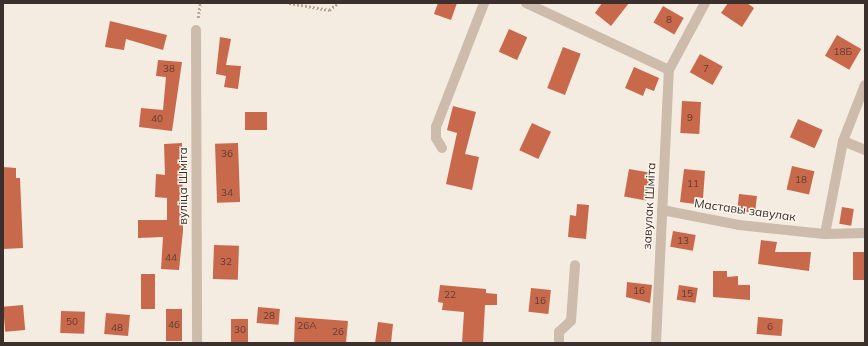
<!DOCTYPE html>
<html>
<head>
<meta charset="utf-8">
<style>
  body { margin:0 }
  #map { position:relative; width:868px; height:346px; overflow:hidden; background:#f4ebe1; font-family:Mulish,sans-serif }
  div>[style] { position:absolute }
  [style*='--x'] { left:calc(var(--x)*1px); top:calc(var(--y)*1px); width:calc(var(--w)*1px); rotate:calc(var(--a)*1deg) }
  .building>* { inset:0; background:#c8694b; transform-origin:0 0 }
  .path>* { height:2.5px; margin-top:-1.25px; transform-origin:0; background:repeating-linear-gradient(90deg,#b9a596 0 2px,transparent 0 4px) }
  .minor>* { height:10px; margin:-5px; padding:0 5px; transform-origin:5px; border-radius:5px; background:#cdbbac }
  span { translate:-50% -50%; white-space:nowrap; text-align:center; line-height:1.15; -webkit-text-stroke:3px #fbf5ee; paint-order:stroke }
  .number-label { font-size:10px; color:#5e3e33 }
  .number-label span { -webkit-text-stroke-width:0 }
  .street-label { font-size:12px; color:#3b302b }
  .frame { position:absolute; inset:0; border:4px solid #3b302b; pointer-events:none }
</style>
</head>
<body>
<div id="map">
  <div class="building">
    <i style="clip-path:polygon(438px 3px,457px 3px,451px 20px,434px 14px)"></i>
    <i style="clip-path:polygon(602px 3px,629px 3px,611px 26px,595px 13px)"></i>
    <i style="clip-path:polygon(728px 3px,747px 3px,754px 8px,742px 27px,721px 13px)"></i>
    <i style="left:663px;top:6px;width:24px;height:19px;rotate:30deg"></i>
    <i style="clip-path:polygon(110px 21px,167px 35px,163px 50px,126px 39px,124px 50px,105px 47px)"></i>
    <i style="left:509px;top:29px;width:20px;height:25px;rotate:24deg"></i>
    <i style="left:837px;top:35px;width:28px;height:24px;rotate:30deg"></i>
    <i style="clip-path:polygon(220px 37px,231px 39px,226px 65px,241px 66px,238px 89px,224px 87px,226px 76px,216px 74px)"></i>
    <i style="left:563px;top:47px;width:19px;height:44px;rotate:21deg"></i>
    <i style="left:700px;top:54px;width:26px;height:21px;rotate:29deg"></i>
    <i style="clip-path:polygon(158px 60px,182px 62px,172px 131px,139px 127px,141px 108px,163px 110px,166px 77px,156px 76px)"></i>
    <i style="clip-path:polygon(634px 67px,659px 78px,654px 91px,646px 88px,643px 96px,625px 88px)"></i>
    <i style="left:682px;top:101px;width:19px;height:32px;rotate:3deg"></i>
    <i style="clip-path:polygon(453px 106px,476px 112px,465px 154px,479px 157px,472px 190px,446px 184px,457px 133px,447px 130px)"></i>
    <i style="left:245px;top:112px;width:22px;height:18px"></i>
    <i style="left:798px;top:119px;width:27px;height:20px;rotate:24deg"></i>
    <i style="left:532px;top:123px;width:21px;height:30px;rotate:25deg"></i>
    <i style="clip-path:polygon(182px 143px,183px 231px,179px 270px,161px 269px,163px 237px,138px 238px,138px 220px,167px 220px,167px 198px,155px 197px,156px 174px,165px 175px,164px 144px)"></i>
    <i style="left:238px;top:143px;width:59px;height:23px;rotate:88deg"></i>
    <i style="left:792px;top:166px;width:23px;height:24px;rotate:13deg"></i>
    <i style="clip-path:polygon(3px 167px,16px 168px,16px 178px,20px 178px,23px 248px,3px 249px)"></i>
    <i style="left:629px;top:169px;width:22px;height:28px;rotate:10deg"></i>
    <i style="clip-path:polygon(684px 169px,705px 171px,703px 198px,695px 197px,695px 204px,680px 202px)"></i>
    <i style="left:739px;top:194px;width:18px;height:17px;rotate:6deg"></i>
    <i style="clip-path:polygon(577px 204px,589px 205px,586px 239px,568px 237px,570px 215px,576px 216px)"></i>
    <i style="left:842px;top:207px;width:12px;height:17px;rotate:9deg"></i>
    <i style="left:673px;top:231px;width:23px;height:16px;rotate:10deg"></i>
    <i style="clip-path:polygon(761px 240px,777px 242px,775px 252px,811px 252px,809px 271px,758px 264px)"></i>
    <i style="left:214px;top:245px;width:25px;height:34px;rotate:2deg"></i>
    <i style="left:853px;top:252px;width:12px;height:28px"></i>
    <i style="clip-path:polygon(713px 271px,727px 271px,727px 277px,738px 276px,738px 285px,750px 285px,750px 300px,713px 297px)"></i>
    <i style="left:141px;top:274px;width:14px;height:35px"></i>
    <i style="clip-path:polygon(627px 282px,652px 285px,650px 303px,626px 297px)"></i>
    <i style="clip-path:polygon(440px 285px,486px 289px,486px 293px,497px 294px,497px 305px,485px 305px,483px 343px,462px 343px,464px 312px,442px 310px,443px 303px,438px 302px)"></i>
    <i style="left:679px;top:285px;width:19px;height:15px;rotate:9deg"></i>
    <i style="left:531px;top:288px;width:20px;height:24px;rotate:6deg"></i>
    <i style="left:23px;top:305px;width:25px;height:20px;rotate:85deg"></i>
    <i style="left:258px;top:307px;width:22px;height:16px;rotate:5deg"></i>
    <i style="left:166px;top:309px;width:16px;height:32px"></i>
    <i style="left:61px;top:311px;width:24px;height:22px;rotate:2deg"></i>
    <i style="left:106px;top:313px;width:24px;height:21px;rotate:5deg"></i>
    <i style="clip-path:polygon(295px 317px,348px 321px,346px 343px,294px 343px)"></i>
    <i style="left:758px;top:317px;width:25px;height:17px;rotate:5deg"></i>
    <i style="left:231px;top:319px;width:17px;height:23px"></i>
    <i style="clip-path:polygon(378px 322px,393px 324px,391px 343px,375px 343px)"></i>
  </div>
  <div class="path">
    <i style="--x:289;--y:3;--w:41;--a:9.9"></i>
    <i style="--x:329;--y:10;--w:11;--a:-38"></i>
    <i style="--x:198;--y:18;--w:15;--a:-82"></i>
  </div>
  <div class="minor">
    <i style="--x:526;--y:3;--w:158;--a:25.1"></i>
    <i style="--x:196;--y:30;--w:313;--a:89.8"></i>
    <i style="--x:843;--y:141;--w:24;--a:22"></i>
    <i style="--x:442;--y:148;--w:12;--a:-121"></i>
    <i style="--x:436;--y:138;--w:11;--a:-90"></i>
    <i style="--x:436;--y:127;--w:133;--a:-68.8"></i>
    <i style="--x:662;--y:210;--w:78;--a:11"></i>
    <i style="--x:739;--y:225;--w:86;--a:6"></i>
    <i style="--x:825;--y:234;--w:40;--a:-1.4"></i>
    <i style="--x:825;--y:234;--w:95;--a:-79"></i>
    <i style="--x:843;--y:141;--w:60;--a:-68.6"></i>
    <i style="--x:559;--y:343;--w:11;--a:-90"></i>
    <i style="--x:559;--y:332;--w:16;--a:-43"></i>
    <i style="--x:571;--y:321;--w:56;--a:-85.9"></i>
    <i style="--x:656;--y:343;--w:273;--a:-87.3"></i>
    <i style="--x:669;--y:70;--w:76;--a:-61.8"></i>
  </div>
  <div class="number-label">
    <span style="left:669px;top:20px">8</span>
    <span style="left:843px;top:52px">18Б</span>
    <span style="left:169px;top:69px">38</span>
    <span style="left:706px;top:69px">7</span>
    <span style="left:690px;top:118px">9</span>
    <span style="left:157px;top:119px">40</span>
    <span style="left:227px;top:154px">36</span>
    <span style="left:801px;top:180px">18</span>
    <span style="left:693px;top:184px">11</span>
    <span style="left:227px;top:193px">34</span>
    <span style="left:683px;top:241px">13</span>
    <span style="left:171px;top:258px">44</span>
    <span style="left:226px;top:262px">32</span>
    <span style="left:639px;top:291px">16</span>
    <span style="left:687px;top:294px">15</span>
    <span style="left:450px;top:295px">22</span>
    <span style="left:540px;top:301px">16</span>
    <span style="left:269px;top:316px">28</span>
    <span style="left:72px;top:322px">50</span>
    <span style="left:174px;top:325px">46</span>
    <span style="left:307px;top:326px">26А</span>
    <span style="left:770px;top:327px">6</span>
    <span style="left:117px;top:328px">48</span>
    <span style="left:240px;top:330px">30</span>
    <span style="left:338px;top:332px">26</span>
  </div>
  <div class="street-label">
    <span style="left:183px;top:186px;rotate:-90deg">вуліца Шміта</span>
    <span style="left:649px;top:206px;rotate:-87deg">завулак Шміта</span>
    <span style="left:745px;top:210px;rotate:8deg">Маставы завулак</span>
  </div>
  <div class="frame"></div>
</div>
</body>
</html>
